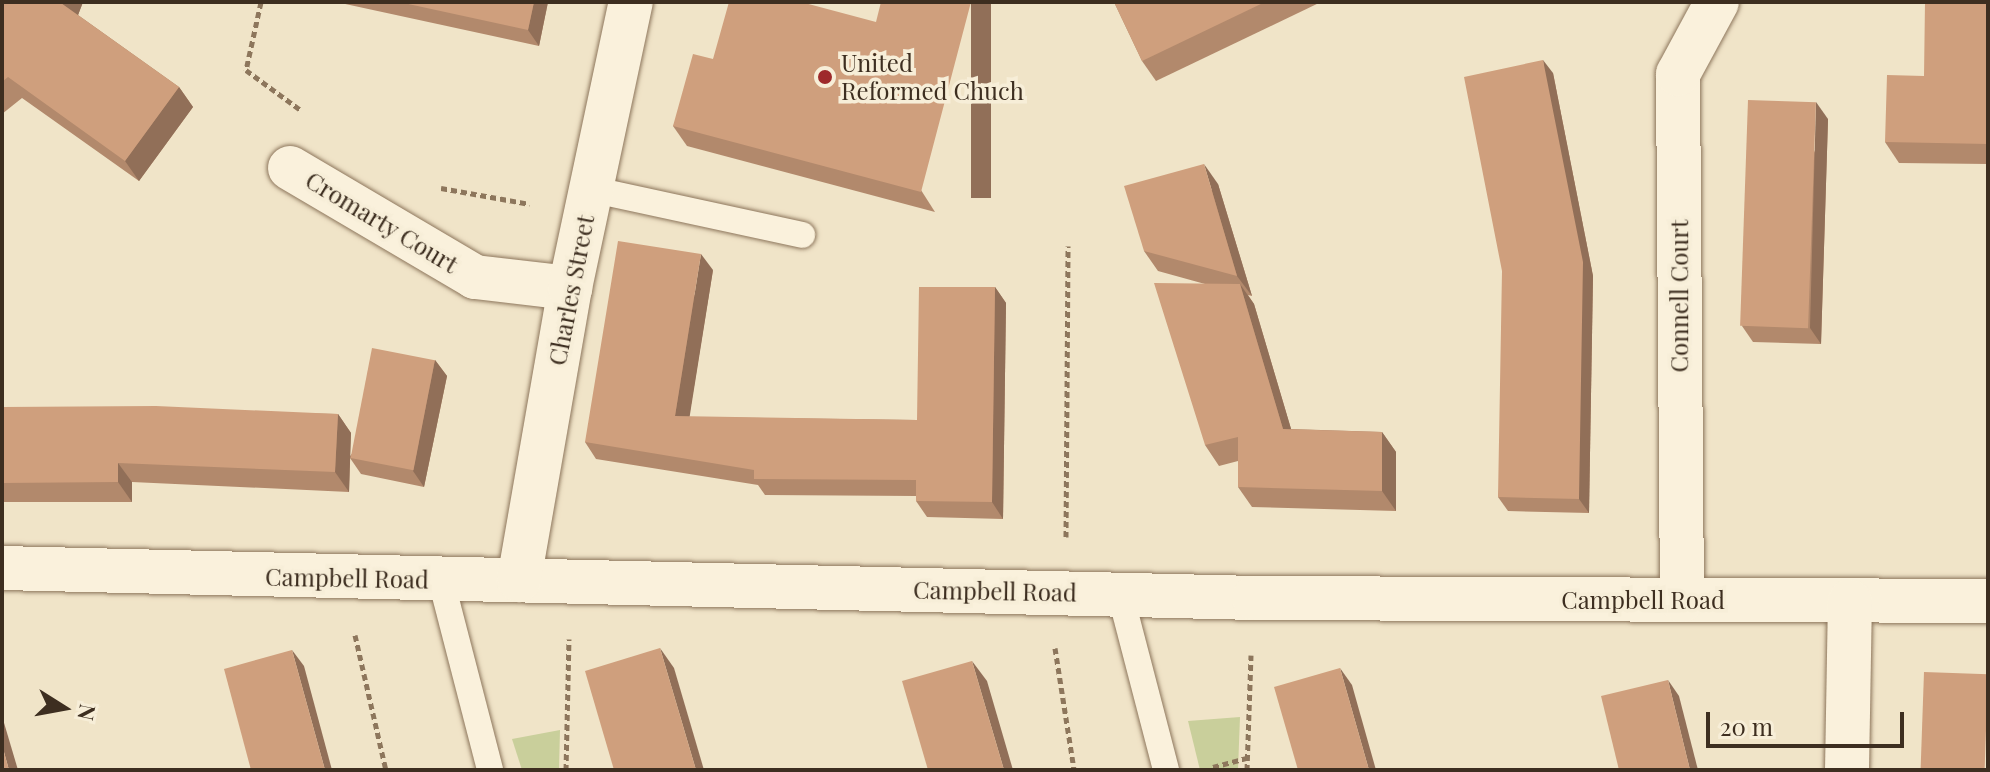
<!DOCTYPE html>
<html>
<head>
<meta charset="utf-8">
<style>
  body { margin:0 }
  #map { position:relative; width:1990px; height:772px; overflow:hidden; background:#f0e4c8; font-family:"Playfair Display",serif }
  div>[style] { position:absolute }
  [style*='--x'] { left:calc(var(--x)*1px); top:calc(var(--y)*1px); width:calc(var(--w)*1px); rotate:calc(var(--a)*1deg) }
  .green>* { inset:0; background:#c9cf9b }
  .path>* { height:5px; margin-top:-2.5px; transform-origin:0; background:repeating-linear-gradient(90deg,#8d765c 0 6px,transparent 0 10px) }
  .roads { filter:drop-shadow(0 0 2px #8d765c) drop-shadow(0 0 2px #8d765c) }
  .service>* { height:26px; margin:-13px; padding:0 13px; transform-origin:13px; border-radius:13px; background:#faf1dc }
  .minor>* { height:44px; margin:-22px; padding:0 22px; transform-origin:22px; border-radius:22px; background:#faf1dc }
  .wall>* { inset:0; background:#b2896c }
  .shaded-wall>* { inset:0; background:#916f58; transform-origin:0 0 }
  .building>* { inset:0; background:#cf9f7d; transform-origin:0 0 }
  .dots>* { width:22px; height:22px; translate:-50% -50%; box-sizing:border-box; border:4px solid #f7eed8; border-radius:50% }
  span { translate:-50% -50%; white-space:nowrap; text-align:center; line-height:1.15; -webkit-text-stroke:7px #f7eed8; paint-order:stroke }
  .poi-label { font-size:24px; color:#3d2e20 }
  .left { translate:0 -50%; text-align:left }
  .street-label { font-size:24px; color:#3d2e20 }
  .frame { position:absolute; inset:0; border:4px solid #3d2e20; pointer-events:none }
  .north { position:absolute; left:24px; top:668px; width:80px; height:80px; -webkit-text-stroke:6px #f7eed8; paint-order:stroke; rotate:101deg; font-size:22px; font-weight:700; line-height:32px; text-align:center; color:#3d2e20 }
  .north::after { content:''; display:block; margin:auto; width:28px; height:36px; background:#3d2e20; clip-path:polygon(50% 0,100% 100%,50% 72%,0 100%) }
  .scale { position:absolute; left:1706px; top:712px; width:198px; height:36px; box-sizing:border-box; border:4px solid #3d2e20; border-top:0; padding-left:10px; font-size:24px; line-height:28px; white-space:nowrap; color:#3d2e20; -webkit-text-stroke:6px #f7eed8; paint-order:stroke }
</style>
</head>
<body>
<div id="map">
  <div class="green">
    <i style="clip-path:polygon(1240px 717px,1238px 770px,1200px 770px,1188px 721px)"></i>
    <i style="clip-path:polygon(560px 730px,559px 770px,522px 770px,512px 739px)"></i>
  </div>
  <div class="path">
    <i style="--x:261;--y:2;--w:70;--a:102.4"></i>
    <i style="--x:246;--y:70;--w:69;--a:36.2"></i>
    <i style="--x:441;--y:188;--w:90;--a:10.2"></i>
    <i style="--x:1066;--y:537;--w:291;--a:-89.6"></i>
    <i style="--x:355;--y:635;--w:139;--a:77.1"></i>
    <i style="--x:1055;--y:648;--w:123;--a:81.1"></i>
    <i style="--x:1213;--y:767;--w:35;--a:-15"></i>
    <i style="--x:566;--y:770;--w:131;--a:-88.7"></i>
    <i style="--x:1247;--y:770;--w:115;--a:-88"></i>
  </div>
  <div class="roads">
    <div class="service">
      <i style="--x:590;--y:189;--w:217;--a:12.2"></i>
      <i style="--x:441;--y:580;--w:196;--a:75.5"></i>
      <i style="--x:1120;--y:593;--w:183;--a:75.4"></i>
    </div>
    <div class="minor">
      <i style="--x:290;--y:168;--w:215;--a:30.5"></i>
      <i style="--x:475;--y:277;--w:96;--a:6.6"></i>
      <i style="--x:2;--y:568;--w:1252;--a:1.37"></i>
      <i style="--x:1254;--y:598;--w:734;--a:0.23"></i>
      <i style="--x:519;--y:580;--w:296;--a:-80.1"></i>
      <i style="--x:570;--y:288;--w:292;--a:-78"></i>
      <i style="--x:1682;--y:600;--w:526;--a:-90.44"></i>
      <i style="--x:1678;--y:74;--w:82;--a:-61.6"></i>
      <i style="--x:1847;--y:770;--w:169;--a:-89"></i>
    </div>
  </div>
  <div class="wall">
    <i style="clip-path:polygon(2px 2px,83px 2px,78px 15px,179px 87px,193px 107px,139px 181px,22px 98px,2px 114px)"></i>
    <i style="clip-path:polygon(336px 2px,548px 2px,539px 46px)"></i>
    <i style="clip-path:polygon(801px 2px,935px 212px,687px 146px,673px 126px,713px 59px)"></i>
    <i style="clip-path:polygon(1114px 2px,1321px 2px,1156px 81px,1142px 61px)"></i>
    <i style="clip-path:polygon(1988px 2px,1988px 164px,1899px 163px,1885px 142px)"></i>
    <i style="clip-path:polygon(1553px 73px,1593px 276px,1589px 513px,1508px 511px,1498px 497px)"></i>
    <i style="clip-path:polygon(1828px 119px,1821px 344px,1753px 342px,1742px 326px)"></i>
    <i style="clip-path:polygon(1218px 184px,1252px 296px,1248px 295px,1254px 304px,1291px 429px,1382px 432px,1396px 452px,1396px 511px,1252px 507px,1238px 487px,1238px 461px,1219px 466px,1205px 445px,1205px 284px,1158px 271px,1144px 251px)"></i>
    <i style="clip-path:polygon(713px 270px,689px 417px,917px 420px,995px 287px,1006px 303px,1003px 519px,927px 517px,916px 501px,916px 496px,765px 495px,758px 485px,596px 459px,585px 442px)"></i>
    <i style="clip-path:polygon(435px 360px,447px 376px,424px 487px,361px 474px,350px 458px,349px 492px,132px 482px,132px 502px,2px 502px,2px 407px,338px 414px,351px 433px,350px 456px)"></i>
  </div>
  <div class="shaded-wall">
    <i style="clip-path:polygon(61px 2px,83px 2px,75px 23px,61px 3px)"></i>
    <i style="clip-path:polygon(534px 2px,548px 2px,539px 46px,528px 30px)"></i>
    <i style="left:971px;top:2px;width:20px;height:196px"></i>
    <i style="clip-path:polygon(1543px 60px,1553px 73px,1593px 276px,1589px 513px,1579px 499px)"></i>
    <i style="clip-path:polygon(179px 87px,193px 107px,139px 181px,125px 161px)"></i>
    <i style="clip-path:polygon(1816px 102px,1828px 119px,1821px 344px,1810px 328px)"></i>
    <i style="clip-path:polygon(1204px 164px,1218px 184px,1252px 296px,1237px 276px)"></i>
    <i style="clip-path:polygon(701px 254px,713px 270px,687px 433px,675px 416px)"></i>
    <i style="clip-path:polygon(1240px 284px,1254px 304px,1297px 449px,1283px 429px)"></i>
    <i style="clip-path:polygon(995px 287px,1006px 303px,1003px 519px,992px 502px)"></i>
    <i style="clip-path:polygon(435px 360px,447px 376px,424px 487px,413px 471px)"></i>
    <i style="clip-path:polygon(338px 414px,351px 433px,349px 492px,335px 472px)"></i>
    <i style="clip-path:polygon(1382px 432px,1396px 452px,1396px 511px,1382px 491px)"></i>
    <i style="clip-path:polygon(118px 463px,132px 482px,132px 502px,118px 482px)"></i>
    <i style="clip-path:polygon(660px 648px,674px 668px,704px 770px,696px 770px)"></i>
    <i style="clip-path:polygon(292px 650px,304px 666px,332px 770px,325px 770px)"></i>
    <i style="clip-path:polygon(972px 661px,987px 681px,1013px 770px,1004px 770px)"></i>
    <i style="clip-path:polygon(1340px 668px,1352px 685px,1376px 770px,1369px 770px)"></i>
    <i style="clip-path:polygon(1668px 680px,1679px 696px,1698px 770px,1690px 770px)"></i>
    <i style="clip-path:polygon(2px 716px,18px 770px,9px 770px,2px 745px)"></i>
  </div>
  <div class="building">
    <i style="clip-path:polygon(2px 2px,61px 2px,61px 3px,179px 87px,125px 161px,8px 77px,2px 82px)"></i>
    <i style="clip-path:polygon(399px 2px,534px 2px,528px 30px)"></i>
    <i style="clip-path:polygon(729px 2px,801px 2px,876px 22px,881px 2px,971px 2px,921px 192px,673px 126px,693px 54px,713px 59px)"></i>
    <i style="clip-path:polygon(1114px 2px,1265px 2px,1142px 61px)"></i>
    <i style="clip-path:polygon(1925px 2px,1988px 2px,1988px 144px,1885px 142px,1887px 75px,1924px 76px)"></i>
    <i style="clip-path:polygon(1543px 60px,1583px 262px,1579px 499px,1498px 497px,1502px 271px,1464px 77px)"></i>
    <i style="left:1748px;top:100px;width:68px;height:226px;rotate:2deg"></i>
    <i style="clip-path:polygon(1204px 164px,1237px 276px,1144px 251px,1124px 186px)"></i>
    <i style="clip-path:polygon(618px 241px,701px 254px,675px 416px,917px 420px,919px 287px,995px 287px,992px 502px,916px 501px,916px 480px,754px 479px,754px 470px,585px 442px)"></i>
    <i style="clip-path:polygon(1154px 283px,1240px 284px,1283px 429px,1382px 432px,1382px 491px,1238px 487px,1238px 437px,1205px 445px)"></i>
    <i style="left:372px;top:348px;width:64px;height:112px;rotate:11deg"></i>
    <i style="clip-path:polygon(156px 406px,338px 414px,335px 472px,118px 463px,118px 482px,2px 483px,2px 407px)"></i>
    <i style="clip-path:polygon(660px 648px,696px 770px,614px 770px,585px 671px)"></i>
    <i style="clip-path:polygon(292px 650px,325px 770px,251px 770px,224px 669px)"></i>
    <i style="clip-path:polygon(972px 661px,1004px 770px,928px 770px,902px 681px)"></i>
    <i style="clip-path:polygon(1340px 668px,1369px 770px,1298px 770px,1274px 687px)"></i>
    <i style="left:1924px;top:672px;width:64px;height:98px;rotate:2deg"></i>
    <i style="clip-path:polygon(1668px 680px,1690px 770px,1619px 770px,1601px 696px)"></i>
    <i style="clip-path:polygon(2px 745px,9px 770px,2px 770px)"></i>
  </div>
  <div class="dots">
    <i style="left:825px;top:77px;background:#9e2a2b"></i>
  </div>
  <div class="poi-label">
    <span class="left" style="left:841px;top:77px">United<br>Reformed Chuch</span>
  </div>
  <div class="street-label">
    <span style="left:382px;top:222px;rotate:31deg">Cromarty Court</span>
    <span style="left:571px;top:290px;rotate:-79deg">Charles Street</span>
    <span style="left:1679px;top:296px;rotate:-90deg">Connell Court</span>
    <span style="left:347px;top:578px;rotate:1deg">Campbell Road</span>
    <span style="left:995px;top:591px;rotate:1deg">Campbell Road</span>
    <span style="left:1643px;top:600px">Campbell Road</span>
  </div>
  <div class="frame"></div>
  <div class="north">N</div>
  <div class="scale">20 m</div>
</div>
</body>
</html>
